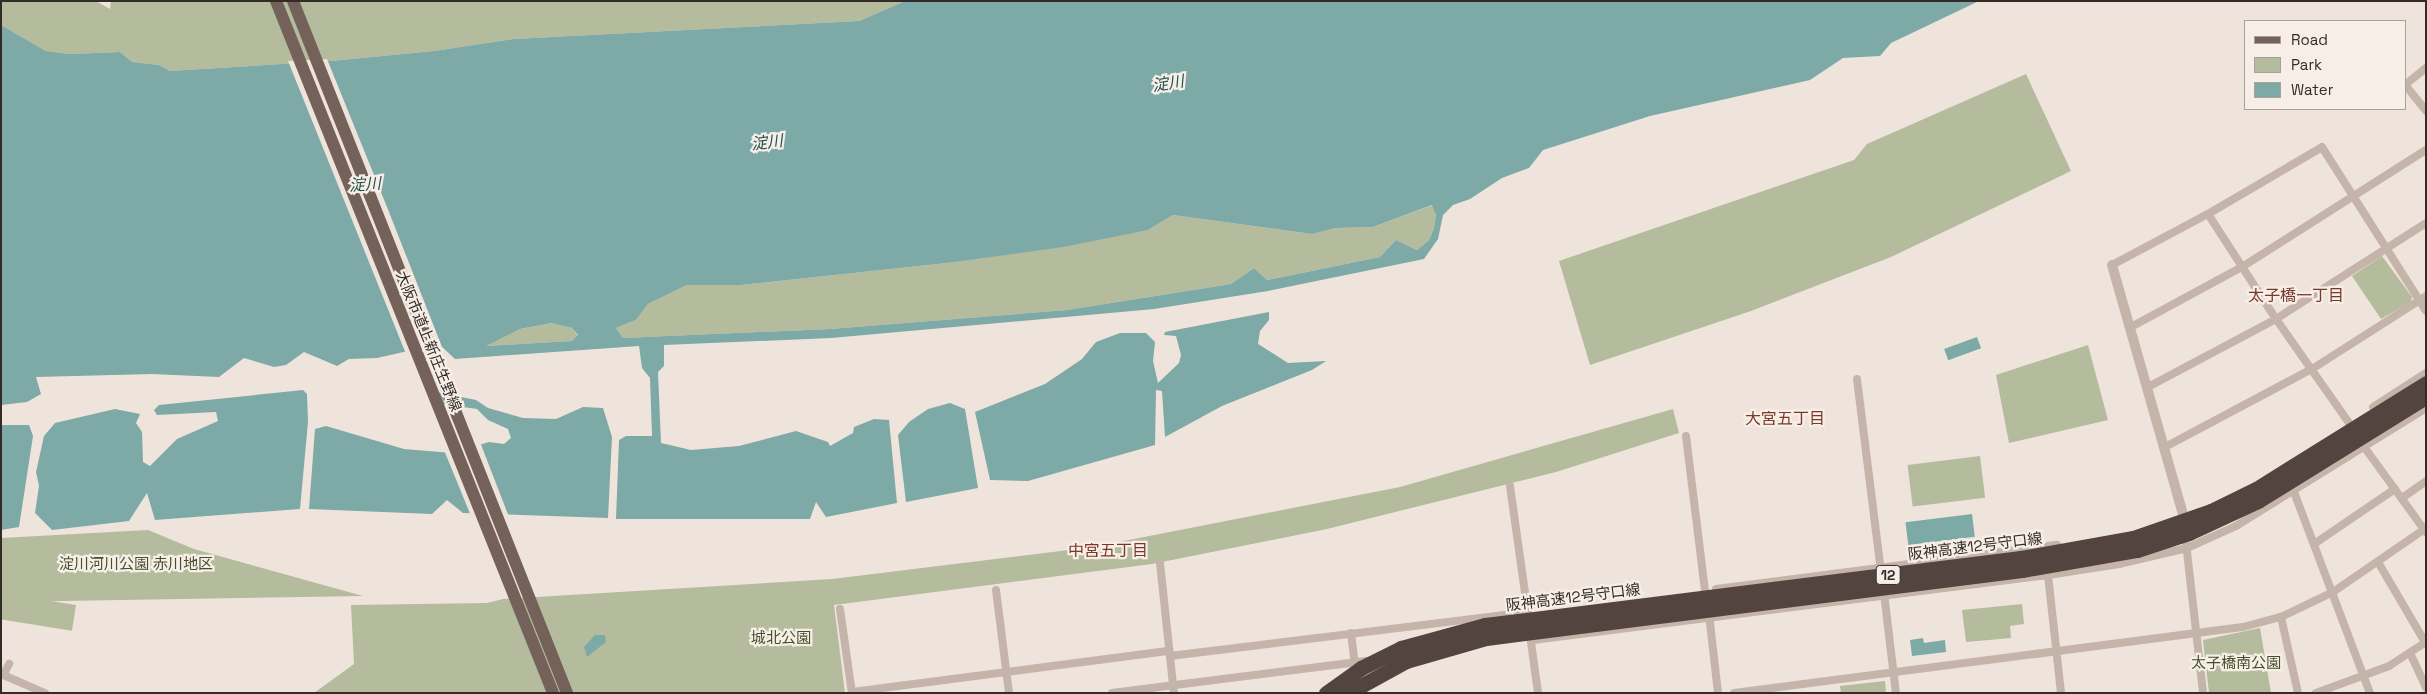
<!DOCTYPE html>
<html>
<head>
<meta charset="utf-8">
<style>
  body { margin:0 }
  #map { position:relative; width:2427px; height:694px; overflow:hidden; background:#efe4db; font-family:"Space Grotesk","Noto Sans JP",sans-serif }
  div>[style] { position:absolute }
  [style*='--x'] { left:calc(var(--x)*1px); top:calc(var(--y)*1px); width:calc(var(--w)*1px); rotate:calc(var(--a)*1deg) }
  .green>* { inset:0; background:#b4bc9d; transform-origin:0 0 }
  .water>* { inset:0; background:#7da9a7; transform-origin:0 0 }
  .pier>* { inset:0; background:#efe4db }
  .minor>* { height:8px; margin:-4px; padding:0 4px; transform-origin:4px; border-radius:4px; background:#c5b4a9 }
  .tertiary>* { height:10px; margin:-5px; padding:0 5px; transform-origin:5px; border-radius:5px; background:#c5b4a9 }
  .primary>* { height:12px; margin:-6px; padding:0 6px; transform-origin:6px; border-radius:6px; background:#74615a }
  .motorway-bridge>* { height:15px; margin:-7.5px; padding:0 7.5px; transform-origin:7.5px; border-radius:7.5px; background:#534440 }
  span { translate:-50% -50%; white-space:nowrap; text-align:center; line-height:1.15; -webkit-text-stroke:4.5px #f7efe7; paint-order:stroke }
  .shield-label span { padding:1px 4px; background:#f7efe7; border:1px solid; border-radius:4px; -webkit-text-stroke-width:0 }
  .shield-label { font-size:14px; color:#332b28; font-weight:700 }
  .street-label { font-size:15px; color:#332b28 }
  .park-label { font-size:15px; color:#454f2e }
  .water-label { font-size:16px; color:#225050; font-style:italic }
  .neighbourhood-label { font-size:16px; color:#7a372a }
  .frame { position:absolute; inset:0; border:2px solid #332b28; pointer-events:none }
  .legend { position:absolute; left:2244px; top:20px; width:162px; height:90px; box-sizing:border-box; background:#f7efe7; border:1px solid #a9a19b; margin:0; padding:6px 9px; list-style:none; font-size:15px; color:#332b28 }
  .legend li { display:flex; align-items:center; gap:10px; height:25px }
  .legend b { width:25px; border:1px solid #a9a19b }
</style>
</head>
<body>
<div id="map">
  <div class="green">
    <i style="clip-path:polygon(1px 1px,96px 1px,110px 9px,111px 1px,905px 1px,859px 21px,514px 39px,434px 51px,331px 61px,170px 71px,159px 65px,132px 62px,120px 52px,69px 54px,46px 51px,1px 25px)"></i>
    <i style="clip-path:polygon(2026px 74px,2071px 171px,1891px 257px,1751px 311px,1590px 365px,1559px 261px,1854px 160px,1867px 144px)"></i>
    <i style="clip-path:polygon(1433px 205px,1436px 215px,1434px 228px,1429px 240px,1417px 250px,1396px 240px,1380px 257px,1267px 280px,1254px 268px,1231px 284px,1067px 310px,830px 329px,623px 338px,616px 328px,636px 320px,648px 304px,687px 285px,741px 285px,947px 263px,1148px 230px,1173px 215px,1312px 234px,1336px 228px,1373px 227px)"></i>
    <i style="clip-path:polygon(2382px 256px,2412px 297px,2411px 302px,2381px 319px,2352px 276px)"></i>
    <i style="clip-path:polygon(553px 323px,572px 328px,578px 336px,572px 341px,485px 346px,520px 329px)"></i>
    <i style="clip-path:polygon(2088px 345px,2108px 420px,2009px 443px,1996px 375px)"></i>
    <i style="clip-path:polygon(1673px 409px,1679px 433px,1556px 472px,1327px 529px,1152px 564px,834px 605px,845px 693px,314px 693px,354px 664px,351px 605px,487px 603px,503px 599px,832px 579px,1093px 547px,1400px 487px)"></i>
    <i style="left:1980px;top:456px;width:42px;height:73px;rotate:83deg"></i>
    <i style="clip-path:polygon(148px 530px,194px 549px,363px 596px,1px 602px,1px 538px)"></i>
    <i style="clip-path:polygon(2022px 604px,2024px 624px,2010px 626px,2011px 638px,1966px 642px,1962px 610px)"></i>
    <i style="left:76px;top:605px;width:26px;height:75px;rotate:99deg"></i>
    <i style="clip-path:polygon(2260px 628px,2271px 693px,2209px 693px,2203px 640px)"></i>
    <i style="clip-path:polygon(1885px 681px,1886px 693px,1841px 693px,1840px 686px)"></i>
  </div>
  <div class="water">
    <i style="clip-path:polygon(evenodd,905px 1px,1979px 1px,1891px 43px,1880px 56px,1843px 58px,1810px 80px,1650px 116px,1543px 150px,1529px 168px,1502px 178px,1470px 199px,1453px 205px,1443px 215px,1438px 239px,1424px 259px,1268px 291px,1154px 309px,831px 338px,664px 345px,664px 366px,658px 372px,661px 443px,691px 450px,739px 446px,796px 431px,828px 442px,830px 446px,853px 433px,854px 427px,874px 419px,889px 420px,897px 503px,826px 517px,816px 502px,810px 519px,616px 519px,619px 440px,626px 436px,652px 436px,650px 378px,642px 368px,639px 346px,455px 359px,439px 344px,377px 358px,349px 359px,337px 366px,304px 352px,286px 365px,274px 367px,244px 358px,219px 377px,152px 374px,36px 377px,41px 394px,27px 402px,1px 405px,1px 25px,46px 51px,69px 54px,120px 52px,132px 62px,159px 65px,170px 71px,331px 61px,434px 51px,514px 39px,859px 21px,905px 1px,1432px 205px,1436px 215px,1434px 228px,1429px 240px,1417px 250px,1396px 240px,1380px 257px,1267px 280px,1254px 268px,1231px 284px,1067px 310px,830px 329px,623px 338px,616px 328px,636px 320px,648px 304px,687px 285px,741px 285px,947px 263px,1063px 247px,1148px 230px,1173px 215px,1312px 234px,1336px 228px,1373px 227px,1432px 205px,905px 1px,552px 323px,572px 328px,578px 335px,572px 341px,486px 346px,520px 329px,552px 323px)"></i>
    <i style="clip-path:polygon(1269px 312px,1269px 320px,1260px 331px,1258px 344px,1288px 363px,1326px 361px,1312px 370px,1222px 406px,1165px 437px,1162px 391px,1156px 390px,1155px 445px,1028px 481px,990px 480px,975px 412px,1045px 384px,1082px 359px,1096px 342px,1120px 333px,1146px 333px,1155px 342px,1153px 361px,1158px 383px,1179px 363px,1181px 355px,1176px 336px,1164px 335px,1165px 332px)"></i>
    <i style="left:1977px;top:337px;width:12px;height:35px;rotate:70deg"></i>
    <i style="clip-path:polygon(303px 390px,307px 394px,308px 422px,300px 509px,155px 520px,147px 493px,129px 521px,52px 530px,35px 513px,39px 486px,36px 472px,44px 436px,55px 423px,115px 409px,140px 414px,136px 423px,142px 432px,143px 462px,150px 466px,177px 439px,218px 421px,216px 412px,157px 415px,154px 410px,159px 405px)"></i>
    <i style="clip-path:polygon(437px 392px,476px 400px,488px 408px,523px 418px,556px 419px,583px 407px,603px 408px,612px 437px,608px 518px,463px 513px,447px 500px,432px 514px,309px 509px,315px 429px,326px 426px,404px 449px,452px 453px,489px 442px,504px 444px,511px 438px,508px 429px,488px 420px,477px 409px,441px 404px)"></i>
    <i style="clip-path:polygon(950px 403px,965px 409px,978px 488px,906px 502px,898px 435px,909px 422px,928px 409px)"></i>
    <i style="clip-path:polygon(1px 425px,29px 425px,33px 436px,19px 527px,1px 530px)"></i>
    <i style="left:1972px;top:514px;width:23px;height:67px;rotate:83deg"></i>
    <i style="clip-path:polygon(595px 635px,605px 635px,606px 642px,587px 657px,584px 647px)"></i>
    <i style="clip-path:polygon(1923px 638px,1924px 643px,1945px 640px,1946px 652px,1912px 656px,1910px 640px)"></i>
  </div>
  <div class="pier">
    <i style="clip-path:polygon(327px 59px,389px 212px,444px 352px,438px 346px,406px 354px,288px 61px)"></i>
    <i style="clip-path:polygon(480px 442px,509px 517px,471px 516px,444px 450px)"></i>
  </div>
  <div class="minor">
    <i style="--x:2406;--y:84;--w:26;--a:-39"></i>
    <i style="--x:2406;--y:86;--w:32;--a:51"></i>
    <i style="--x:2208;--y:214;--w:125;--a:57.1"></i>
    <i style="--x:2276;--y:319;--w:136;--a:54.9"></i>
    <i style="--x:2112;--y:265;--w:109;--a:-28"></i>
    <i style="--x:2208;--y:214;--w:132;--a:-30.4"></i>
    <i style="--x:2322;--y:147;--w:194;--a:57.6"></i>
    <i style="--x:2131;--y:327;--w:126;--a:-28.4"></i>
    <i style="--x:2242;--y:267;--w:218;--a:-32.5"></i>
    <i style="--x:1857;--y:379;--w:194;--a:82.9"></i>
    <i style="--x:2148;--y:387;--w:145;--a:-28"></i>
    <i style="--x:2276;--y:319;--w:178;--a:-32.6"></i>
    <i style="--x:2373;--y:407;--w:63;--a:-32.7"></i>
    <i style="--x:1686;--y:436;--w:163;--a:83"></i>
    <i style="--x:2362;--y:444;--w:109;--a:54"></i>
    <i style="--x:2165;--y:447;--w:166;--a:-28"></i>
    <i style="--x:2312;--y:369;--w:135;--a:-32.6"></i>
    <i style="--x:1510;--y:486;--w:136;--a:82"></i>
    <i style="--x:2294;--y:492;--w:215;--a:69.3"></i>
    <i style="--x:2402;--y:498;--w:29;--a:-35"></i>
    <i style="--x:2186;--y:543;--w:151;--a:83.5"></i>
    <i style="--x:2314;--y:544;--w:98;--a:-34.2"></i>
    <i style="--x:2378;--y:562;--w:93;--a:59.6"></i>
    <i style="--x:1160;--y:563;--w:131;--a:83.9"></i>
    <i style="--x:2048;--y:575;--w:119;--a:83.7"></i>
    <i style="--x:1716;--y:589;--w:344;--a:-7.4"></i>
    <i style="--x:996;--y:590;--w:104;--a:82.8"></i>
    <i style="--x:1884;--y:593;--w:101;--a:83.2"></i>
    <i style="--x:840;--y:609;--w:85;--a:81.9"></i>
    <i style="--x:1709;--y:614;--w:80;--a:83.5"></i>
    <i style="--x:2281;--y:617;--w:78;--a:77.4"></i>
    <i style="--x:1351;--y:633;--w:33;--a:83"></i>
    <i style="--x:1530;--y:635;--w:59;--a:82.1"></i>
    <i style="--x:1533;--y:640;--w:519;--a:-7.19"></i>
    <i style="--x:2048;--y:575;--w:72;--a:-8.8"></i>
    <i style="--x:2119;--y:564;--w:70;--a:-13.2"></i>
    <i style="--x:2187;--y:548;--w:54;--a:-24.2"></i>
    <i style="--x:2236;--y:526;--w:224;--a:-31.8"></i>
    <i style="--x:2410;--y:653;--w:38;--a:65"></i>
    <i style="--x:1170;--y:656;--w:352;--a:-7"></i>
    <i style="--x:1;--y:674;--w:48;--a:23.4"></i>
    <i style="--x:3;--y:675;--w:13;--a:-61"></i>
    <i style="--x:852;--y:692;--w:320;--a:-7.4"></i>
    <i style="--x:1112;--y:693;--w:256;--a:-7.2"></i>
    <i style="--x:1734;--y:693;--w:513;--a:-7.39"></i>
    <i style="--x:2243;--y:627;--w:39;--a:-15"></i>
    <i style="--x:2281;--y:617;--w:58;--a:-25.7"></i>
    <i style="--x:2333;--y:592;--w:113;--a:-34.5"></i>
    <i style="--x:2316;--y:693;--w:78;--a:-20.3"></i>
    <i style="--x:2389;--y:666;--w:44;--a:-33"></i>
  </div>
  <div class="tertiary">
    <i style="--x:2112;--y:265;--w:262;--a:74.1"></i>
  </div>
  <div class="primary">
    <i style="--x:276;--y:1;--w:745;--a:68.18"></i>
    <i style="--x:293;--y:1;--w:744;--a:68.4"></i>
  </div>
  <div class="motorway-bridge">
    <i style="--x:1326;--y:693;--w:43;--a:-35.5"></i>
    <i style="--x:1361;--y:668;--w:45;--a:-26.6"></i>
    <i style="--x:1401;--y:648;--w:87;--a:-15.3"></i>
    <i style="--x:1485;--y:625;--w:540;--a:-7.13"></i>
    <i style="--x:2021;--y:558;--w:114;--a:-10.1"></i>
    <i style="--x:2133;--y:538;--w:83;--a:-19.1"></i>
    <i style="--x:2211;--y:511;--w:50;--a:-26.1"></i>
    <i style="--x:2256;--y:489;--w:200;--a:-31.9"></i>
    <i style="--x:1348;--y:693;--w:66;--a:-28.9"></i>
    <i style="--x:1406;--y:661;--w:83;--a:-16"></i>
    <i style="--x:1486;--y:638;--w:540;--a:-7.23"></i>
    <i style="--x:2022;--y:570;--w:117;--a:-9.9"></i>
    <i style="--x:2137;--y:550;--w:55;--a:-18.1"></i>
    <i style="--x:2189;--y:533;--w:76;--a:-24.9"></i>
    <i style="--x:2258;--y:501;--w:198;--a:-31.8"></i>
  </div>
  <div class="shield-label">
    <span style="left:1888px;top:575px">12</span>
  </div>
  <div class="street-label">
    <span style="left:429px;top:341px;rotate:68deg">大阪市道上新庄生野線</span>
    <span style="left:1975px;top:546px;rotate:-7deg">阪神高速12号守口線</span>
    <span style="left:1573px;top:597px;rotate:-7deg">阪神高速12号守口線</span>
  </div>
  <div class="park-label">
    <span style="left:136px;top:564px">淀川河川公園 赤川地区</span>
    <span style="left:781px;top:638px">城北公園</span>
    <span style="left:2236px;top:663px">太子橋南公園</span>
  </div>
  <div class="water-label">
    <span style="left:1168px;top:84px;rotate:-9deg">淀川</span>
    <span style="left:767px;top:143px;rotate:-7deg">淀川</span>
    <span style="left:365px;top:185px;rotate:-4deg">淀川</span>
  </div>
  <div class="neighbourhood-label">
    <span style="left:2296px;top:296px">太子橋一丁目</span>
    <span style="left:1785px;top:419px">大宮五丁目</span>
    <span style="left:1108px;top:551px">中宮五丁目</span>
  </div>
  <div class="frame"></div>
  <ul class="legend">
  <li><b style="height:6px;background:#74615a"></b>Road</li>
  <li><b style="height:14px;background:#b4bc9d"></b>Park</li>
  <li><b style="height:14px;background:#7da9a7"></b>Water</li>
  </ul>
</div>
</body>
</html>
